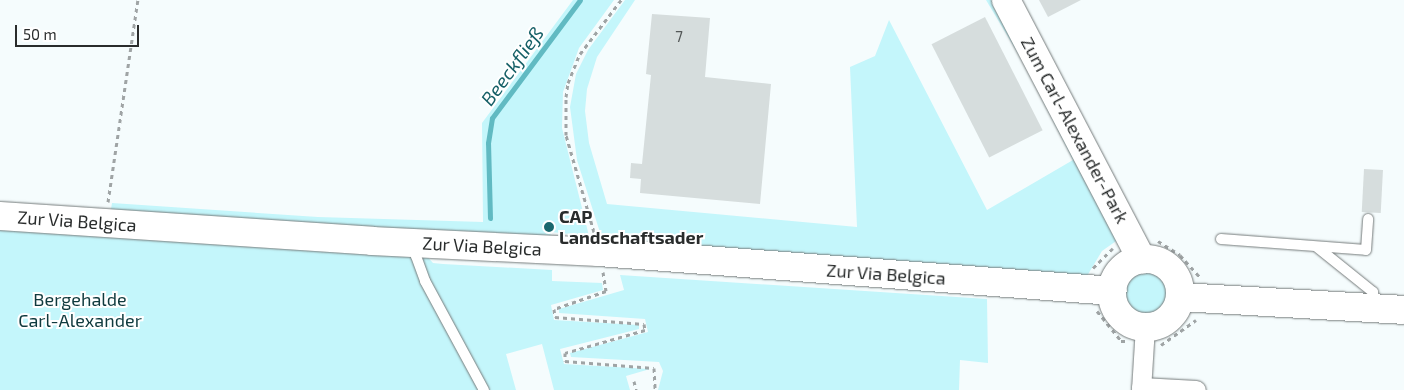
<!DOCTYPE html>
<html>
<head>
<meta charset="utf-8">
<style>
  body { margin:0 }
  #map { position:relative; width:1404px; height:390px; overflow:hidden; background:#f5fcfd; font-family:"Exo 2",sans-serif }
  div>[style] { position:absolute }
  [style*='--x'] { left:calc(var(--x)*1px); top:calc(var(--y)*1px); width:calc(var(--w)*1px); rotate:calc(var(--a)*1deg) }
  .green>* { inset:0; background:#c4f6fb }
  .round { border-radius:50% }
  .stream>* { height:5px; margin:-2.5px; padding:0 2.5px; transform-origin:2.5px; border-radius:2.5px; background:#61bac2 }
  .building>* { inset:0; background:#d6dddd; transform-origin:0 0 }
  .path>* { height:3px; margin-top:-1.5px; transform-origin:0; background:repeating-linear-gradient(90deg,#9fa4a5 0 4px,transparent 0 8px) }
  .roads { filter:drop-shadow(0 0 1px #757b7b) drop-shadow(0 0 1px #757b7b) }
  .lane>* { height:10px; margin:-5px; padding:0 5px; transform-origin:5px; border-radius:5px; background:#fff }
  .street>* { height:19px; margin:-9.5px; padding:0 9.5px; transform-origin:9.5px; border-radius:9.5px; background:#fff }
  .secondary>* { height:28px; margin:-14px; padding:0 14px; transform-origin:14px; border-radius:14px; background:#fff }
  .secondary>.ring { margin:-14px; padding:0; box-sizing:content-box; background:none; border:28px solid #fff; border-radius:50% }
  .dots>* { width:14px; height:14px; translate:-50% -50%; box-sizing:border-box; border:2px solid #fff; border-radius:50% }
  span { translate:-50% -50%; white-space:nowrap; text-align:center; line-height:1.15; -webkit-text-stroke:4px #fff; paint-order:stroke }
  .number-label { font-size:15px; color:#545858 }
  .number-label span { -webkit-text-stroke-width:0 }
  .street-label { font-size:18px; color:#292c2c }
  .poi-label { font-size:18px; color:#292c2c; font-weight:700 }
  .left { translate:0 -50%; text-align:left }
  .park-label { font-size:18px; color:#0f3a3e }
  .water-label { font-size:19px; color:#166067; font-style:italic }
  .scale { position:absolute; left:15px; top:25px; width:124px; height:22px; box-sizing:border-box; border:2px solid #292c2c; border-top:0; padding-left:6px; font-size:15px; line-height:18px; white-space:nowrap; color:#292c2c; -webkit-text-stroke:4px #fff; paint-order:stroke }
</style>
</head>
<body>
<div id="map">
  <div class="green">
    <i style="clip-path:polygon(573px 0,614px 0,579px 48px,563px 92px,562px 128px,589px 236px,551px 232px,550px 237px,115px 216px,111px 209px,112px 203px,318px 217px,483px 222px,482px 123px)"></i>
    <i style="clip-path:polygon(625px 0,635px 0,597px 57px,587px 89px,585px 111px,589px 143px,607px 204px,857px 227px,850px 67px,875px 56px,889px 20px,987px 210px,1073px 160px,1023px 62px,986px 0,995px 0,1119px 239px,1102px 251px,1087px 276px,603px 242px,577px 160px,570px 107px,576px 74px,588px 50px)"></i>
    <i style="clip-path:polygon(0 225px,424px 253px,433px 263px,443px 264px,552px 270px,552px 281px,602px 283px,603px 290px,551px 305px,554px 320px,639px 325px,639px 329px,560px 349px,564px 364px,650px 369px,626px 376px,630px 390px,554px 390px,542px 344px,506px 354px,516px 390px,0 390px)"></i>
    <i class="round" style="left:1123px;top:267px;width:48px;height:48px"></i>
    <i style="clip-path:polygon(620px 275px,987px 299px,988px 363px,960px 360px,959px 390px,658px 390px,663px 371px,659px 362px,571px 357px,570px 353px,648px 332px,645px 319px,559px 313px,559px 309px,624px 290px)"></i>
  </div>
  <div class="stream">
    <i style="--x:490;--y:218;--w:75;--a:-91.5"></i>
    <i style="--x:488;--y:143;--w:25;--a:-81"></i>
    <i style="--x:492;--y:118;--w:147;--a:-53.3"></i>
  </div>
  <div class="building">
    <i style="clip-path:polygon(1039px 0,1081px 0,1048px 17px)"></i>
    <i style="clip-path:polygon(652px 14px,710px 18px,705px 77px,771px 84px,760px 204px,640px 193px,641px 179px,630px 178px,631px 163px,642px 164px,651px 75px,646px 74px)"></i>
    <i style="left:985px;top:17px;width:127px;height:60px;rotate:63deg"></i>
    <i style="left:1364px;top:169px;width:19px;height:43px;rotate:3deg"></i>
  </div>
  <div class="path">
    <i style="--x:108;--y:202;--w:204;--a:-81.6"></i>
    <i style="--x:594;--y:232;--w:101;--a:-106.1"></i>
    <i style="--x:566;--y:135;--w:38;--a:-90"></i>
    <i style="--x:566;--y:97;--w:14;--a:-82"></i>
    <i style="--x:568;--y:83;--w:31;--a:-68"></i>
    <i style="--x:580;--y:54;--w:68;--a:-52.8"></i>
    <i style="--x:1158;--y:241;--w:26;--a:32"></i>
    <i style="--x:1180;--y:255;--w:30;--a:48"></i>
    <i style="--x:1093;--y:268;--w:28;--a:-45"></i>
    <i style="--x:603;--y:272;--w:19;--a:81"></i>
    <i style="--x:606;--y:291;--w:55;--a:160.9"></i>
    <i style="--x:554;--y:309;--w:8;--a:83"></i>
    <i style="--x:555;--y:317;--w:89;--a:4.5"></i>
    <i style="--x:644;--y:324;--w:6;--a:81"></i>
    <i style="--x:645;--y:330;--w:83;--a:164"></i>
    <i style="--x:565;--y:353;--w:8;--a:90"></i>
    <i style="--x:565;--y:361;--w:89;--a:4.5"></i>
    <i style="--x:654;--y:368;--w:22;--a:87"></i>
    <i style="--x:1097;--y:311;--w:38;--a:51"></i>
    <i style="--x:1121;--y:341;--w:6;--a:0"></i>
    <i style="--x:1161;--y:345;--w:43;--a:-35.5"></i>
    <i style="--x:634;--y:381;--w:9;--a:77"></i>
  </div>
  <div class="roads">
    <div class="lane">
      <i style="--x:1221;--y:239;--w:145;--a:4.3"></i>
      <i style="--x:1366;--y:250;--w:31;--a:-86"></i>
      <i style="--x:416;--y:244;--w:12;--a:90"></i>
      <i style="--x:416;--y:256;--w:27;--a:70"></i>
      <i style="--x:425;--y:281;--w:124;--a:61.6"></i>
      <i style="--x:1317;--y:247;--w:72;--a:38.8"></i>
      <i style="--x:1373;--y:292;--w:16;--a:83"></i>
    </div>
    <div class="street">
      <i style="--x:1141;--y:387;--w:55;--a:3.1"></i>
      <i style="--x:1141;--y:390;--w:63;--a:-86.4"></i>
    </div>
    <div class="secondary">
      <i style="--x:1006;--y:0;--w:293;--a:62.4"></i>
      <i style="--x:0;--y:216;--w:373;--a:3.8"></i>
      <i style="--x:372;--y:241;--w:227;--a:2.8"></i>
      <i style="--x:599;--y:252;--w:515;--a:4.34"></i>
      <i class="ring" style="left:1112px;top:259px;width:40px;height:40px"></i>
      <i style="--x:1180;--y:297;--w:224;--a:3.3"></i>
    </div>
  </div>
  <div class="dots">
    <i style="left:549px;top:227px;background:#19676d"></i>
  </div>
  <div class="number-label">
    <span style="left:679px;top:37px">7</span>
  </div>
  <div class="street-label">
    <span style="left:1075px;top:130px;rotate:62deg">Zum Carl-Alexander-Park</span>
    <span style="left:77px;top:221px;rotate:4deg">Zur Via Belgica</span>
    <span style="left:482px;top:246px;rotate:3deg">Zur Via Belgica</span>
    <span style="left:886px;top:274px;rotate:4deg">Zur Via Belgica</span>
  </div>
  <div class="poi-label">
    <span class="left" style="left:559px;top:227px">CAP<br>Landschaftsader</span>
  </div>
  <div class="park-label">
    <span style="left:80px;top:310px">Bergehalde<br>Carl-Alexander</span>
  </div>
  <div class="water-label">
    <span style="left:512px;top:66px;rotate:-54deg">Beeckfließ</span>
  </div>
  <div class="scale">50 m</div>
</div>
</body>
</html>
